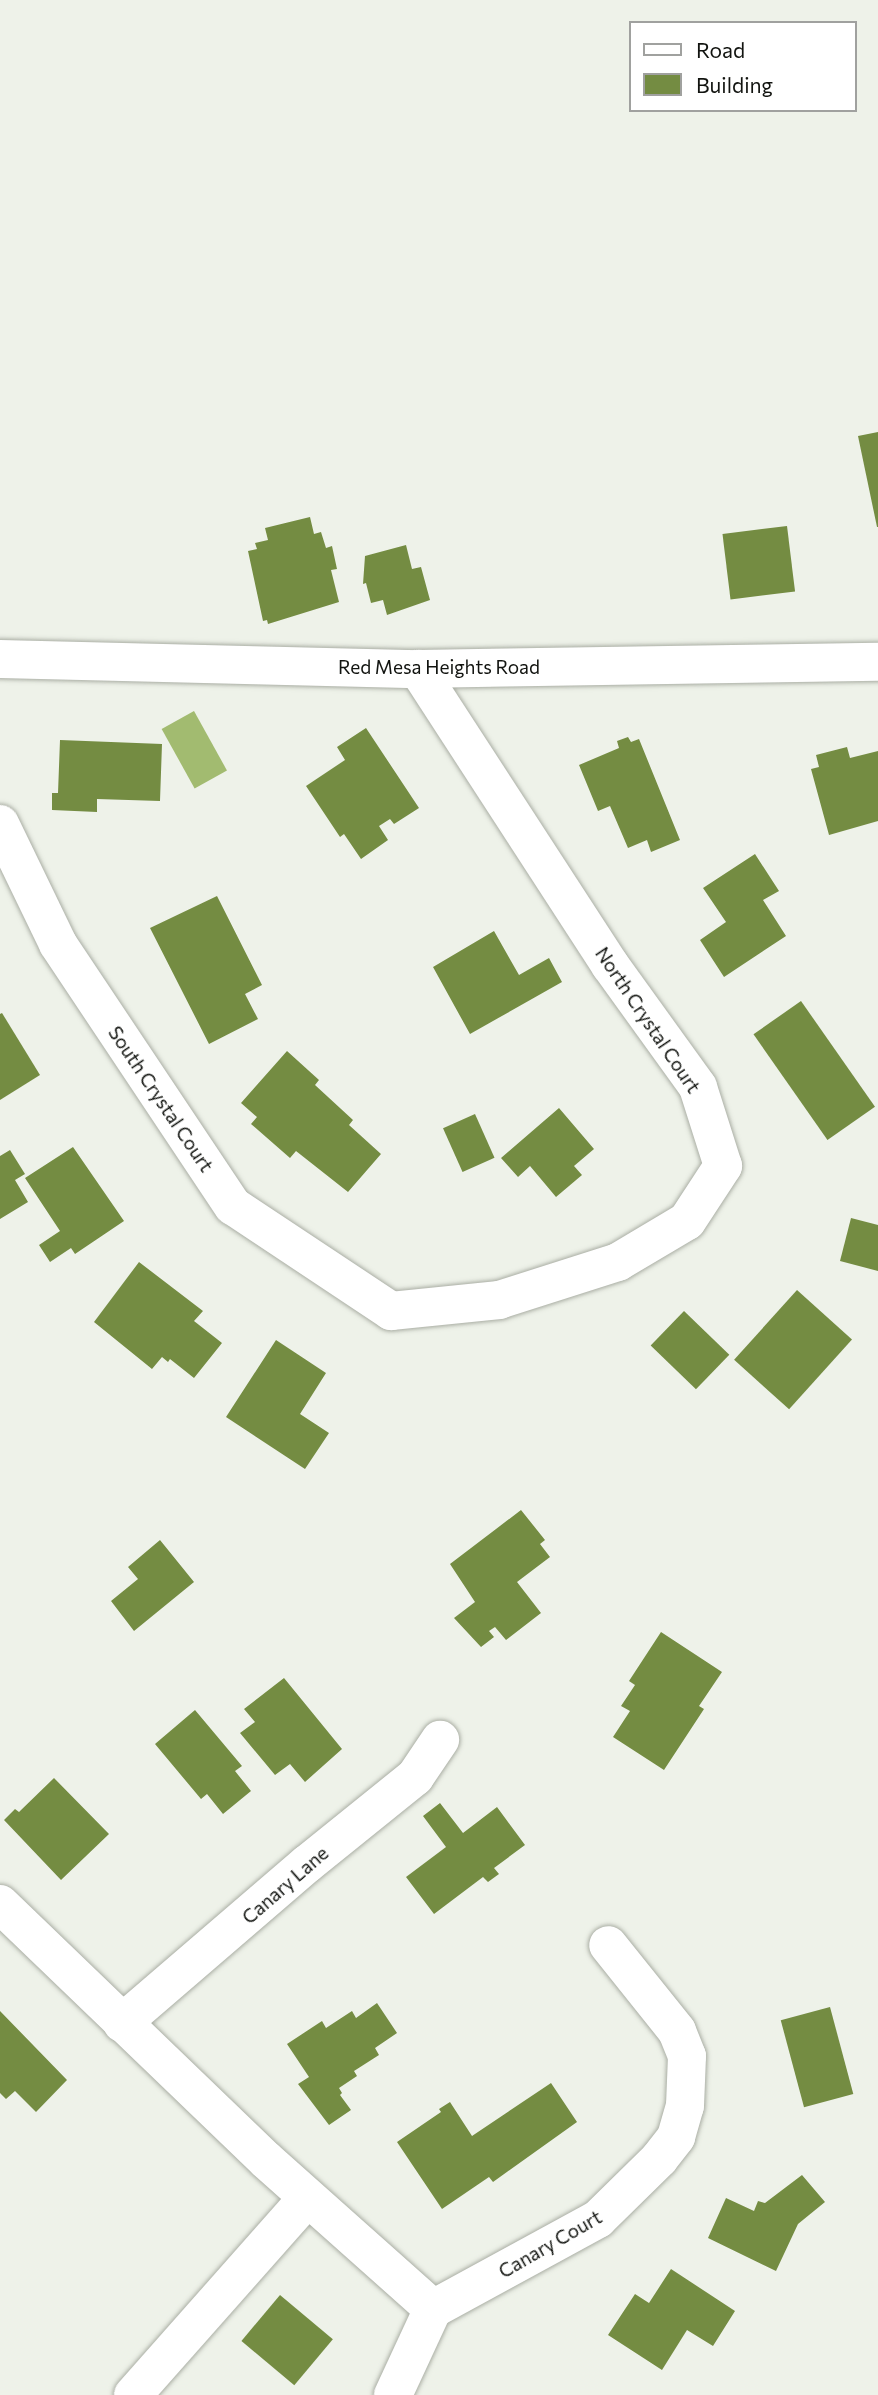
<!DOCTYPE html>
<html>
<head>
<meta charset="utf-8">
<style>
  body { margin:0 }
  #map { position:relative; width:878px; height:2395px; overflow:hidden; background:#eef2e9; font-family:Commissioner,sans-serif }
  div>[style] { position:absolute }
  [style*='--x'] { left:calc(var(--x)*1px); top:calc(var(--y)*1px); width:calc(var(--w)*1px); rotate:calc(var(--a)*1deg) }
  .water>* { inset:0; background:#a2bb70; transform-origin:0 0 }
  .building>* { inset:0; background:#748c42; transform-origin:0 0 }
  .roads { filter:drop-shadow(0 0 2px #aaaea4) drop-shadow(0 0 2px #aaaea4) }
  .street>* { height:38px; margin:-19px; padding:0 19px; transform-origin:19px; border-radius:19px; background:#fff }
  span { translate:-50% -50%; white-space:nowrap; text-align:center; line-height:1.15; -webkit-text-stroke:6px #fff; paint-order:stroke }
  .street-label { font-size:19px; color:#121410 }
  .legend { position:absolute; left:629px; top:21px; width:228px; height:91px; box-sizing:border-box; background:#fff; border:2px solid #a0a19f; margin:0; padding:9px 12px; list-style:none; font-size:21px; color:#121410 }
  .legend li { display:flex; align-items:center; gap:14px; height:35px }
  .legend b { width:35px; border:2px solid #a0a19f }
</style>
</head>
<body>
<div id="map">
  <div class="water">
    <i style="left:194px;top:711px;width:68px;height:37px;rotate:61deg"></i>
  </div>
  <div class="building">
    <i style="clip-path:polygon(878px 432px,878px 527px,877px 527px,858px 436px)"></i>
    <i style="clip-path:polygon(310px 517px,314px 534px,321px 532px,326px 548px,332px 546px,337px 569px,331px 570px,339px 602px,268px 624px,267px 620px,263px 621px,248px 551px,257px 549px,255px 543px,268px 540px,265px 528px)"></i>
    <i style="left:787px;top:526px;width:66px;height:65px;rotate:83deg"></i>
    <i style="clip-path:polygon(406px 545px,412px 569px,421px 567px,430px 600px,387px 615px,383px 600px,371px 603px,366px 583px,363px 584px,365px 556px)"></i>
    <i style="clip-path:polygon(366px 728px,419px 808px,394px 824px,390px 819px,379px 826px,388px 840px,361px 859px,344px 834px,340px 837px,306px 786px,345px 760px,337px 747px)"></i>
    <i style="clip-path:polygon(628px 737px,631px 742px,639px 739px,680px 840px,651px 852px,647px 840px,628px 848px,610px 806px,598px 811px,579px 765px,619px 748px,617px 741px)"></i>
    <i style="clip-path:polygon(60px 740px,162px 744px,160px 801px,97px 799px,97px 812px,52px 810px,52px 793px,58px 793px)"></i>
    <i style="clip-path:polygon(847px 747px,850px 758px,878px 751px,878px 821px,829px 835px,811px 769px,819px 767px,816px 755px)"></i>
    <i style="clip-path:polygon(755px 854px,779px 891px,763px 900px,786px 936px,724px 977px,700px 940px,726px 922px,703px 888px)"></i>
    <i style="clip-path:polygon(217px 896px,262px 985px,245px 994px,258px 1019px,209px 1044px,150px 928px)"></i>
    <i style="clip-path:polygon(494px 931px,519px 975px,549px 958px,562px 982px,470px 1034px,433px 967px)"></i>
    <i style="left:801px;top:1001px;width:129px;height:58px;rotate:55deg"></i>
    <i style="clip-path:polygon(2px 1013px,40px 1075px,0 1100px,0 1014px)"></i>
    <i style="clip-path:polygon(287px 1051px,319px 1080px,315px 1085px,353px 1120px,349px 1125px,381px 1154px,348px 1192px,296px 1151px,290px 1158px,251px 1124px,257px 1117px,241px 1103px)"></i>
    <i style="clip-path:polygon(559px 1108px,594px 1149px,574px 1166px,582px 1175px,556px 1197px,530px 1166px,518px 1177px,501px 1158px)"></i>
    <i style="left:475px;top:1114px;width:48px;height:35px;rotate:66deg"></i>
    <i style="clip-path:polygon(73px 1147px,124px 1221px,75px 1254px,71px 1248px,50px 1262px,39px 1245px,60px 1231px,25px 1178px)"></i>
    <i style="clip-path:polygon(10px 1150px,25px 1174px,15px 1180px,28px 1202px,0 1219px,0 1156px)"></i>
    <i style="clip-path:polygon(851px 1218px,878px 1225px,878px 1271px,840px 1261px)"></i>
    <i style="clip-path:polygon(139px 1262px,203px 1311px,194px 1321px,222px 1343px,194px 1378px,170px 1359px,168px 1362px,162px 1357px,152px 1369px,94px 1322px)"></i>
    <i style="left:797px;top:1290px;width:74px;height:94px;rotate:42deg"></i>
    <i style="left:684px;top:1311px;width:63px;height:48px;rotate:44deg"></i>
    <i style="clip-path:polygon(276px 1340px,326px 1373px,300px 1414px,329px 1433px,305px 1469px,226px 1417px)"></i>
    <i style="clip-path:polygon(521px 1510px,545px 1540px,540px 1544px,550px 1557px,517px 1582px,541px 1613px,506px 1640px,495px 1627px,489px 1631px,494px 1637px,481px 1647px,454px 1618px,475px 1602px,450px 1564px)"></i>
    <i style="clip-path:polygon(160px 1540px,194px 1582px,134px 1631px,111px 1601px,138px 1579px,128px 1567px)"></i>
    <i style="clip-path:polygon(661px 1632px,722px 1672px,699px 1706px,704px 1709px,664px 1770px,613px 1737px,630px 1711px,621px 1706px,635px 1685px,629px 1681px)"></i>
    <i style="clip-path:polygon(284px 1678px,342px 1749px,305px 1782px,290px 1764px,275px 1775px,240px 1733px,255px 1722px,244px 1709px)"></i>
    <i style="clip-path:polygon(195px 1710px,242px 1766px,235px 1771px,251px 1791px,223px 1814px,207px 1794px,201px 1799px,155px 1744px)"></i>
    <i style="clip-path:polygon(54px 1778px,109px 1834px,61px 1880px,4px 1820px,15px 1809px,19px 1812px)"></i>
    <i style="clip-path:polygon(440px 1803px,463px 1833px,497px 1807px,525px 1845px,494px 1868px,499px 1874px,488px 1882px,483px 1877px,434px 1914px,406px 1877px,446px 1847px,423px 1816px)"></i>
    <i style="clip-path:polygon(377px 2003px,397px 2033px,375px 2048px,379px 2055px,354px 2071px,357px 2076px,339px 2088px,342px 2093px,340px 2095px,351px 2110px,329px 2125px,298px 2084px,309px 2077px,287px 2044px,322px 2021px,326px 2028px,352px 2011px,356px 2018px)"></i>
    <i style="left:830px;top:2007px;width:90px;height:51px;rotate:75deg"></i>
    <i style="clip-path:polygon(0 2011px,67px 2080px,36px 2112px,15px 2091px,6px 2099px,0 2093px)"></i>
    <i style="clip-path:polygon(551px 2083px,577px 2122px,493px 2182px,489px 2177px,442px 2209px,397px 2142px,441px 2112px,439px 2109px,450px 2102px,472px 2136px)"></i>
    <i style="clip-path:polygon(802px 2175px,825px 2202px,798px 2224px,776px 2271px,708px 2238px,726px 2198px,754px 2211px,758px 2201px,765px 2203px)"></i>
    <i style="clip-path:polygon(671px 2269px,735px 2311px,713px 2346px,687px 2330px,662px 2370px,608px 2335px,635px 2294px,649px 2303px)"></i>
    <i style="left:280px;top:2295px;width:69px;height:60px;rotate:40deg"></i>
  </div>
  <div class="roads">
    <div class="street">
      <i style="--x:0;--y:659;--w:418;--a:1.4"></i>
      <i style="--x:418;--y:669;--w:460;--a:-0.9"></i>
      <i style="--x:0;--y:824;--w:133;--a:64.2"></i>
      <i style="--x:58;--y:944;--w:315;--a:56.3"></i>
      <i style="--x:233;--y:1206;--w:190;--a:33.6"></i>
      <i style="--x:391;--y:1311;--w:109;--a:-5.8"></i>
      <i style="--x:499;--y:1300;--w:125;--a:-17.7"></i>
      <i style="--x:618;--y:1262;--w:80;--a:-30.7"></i>
      <i style="--x:687;--y:1221;--w:66;--a:-56.8"></i>
      <i style="--x:723;--y:1166;--w:83;--a:-107.6"></i>
      <i style="--x:698;--y:1087;--w:150;--a:-125.8"></i>
      <i style="--x:610;--y:965;--w:353;--a:-123"></i>
      <i style="--x:0;--y:1904;--w:369;--a:43.9"></i>
      <i style="--x:266;--y:2160;--w:224;--a:41.7"></i>
      <i style="--x:122;--y:2023;--w:244;--a:-40.7"></i>
      <i style="--x:307;--y:1864;--w:139;--a:-38.9"></i>
      <i style="--x:415;--y:1777;--w:45;--a:-56"></i>
      <i style="--x:433;--y:2309;--w:188;--a:-28.6"></i>
      <i style="--x:598;--y:2219;--w:86;--a:-44.5"></i>
      <i style="--x:659;--y:2159;--w:28;--a:-52"></i>
      <i style="--x:676;--y:2137;--w:32;--a:-74"></i>
      <i style="--x:685;--y:2106;--w:50;--a:-87.7"></i>
      <i style="--x:687;--y:2056;--w:27;--a:-112"></i>
      <i style="--x:677;--y:2031;--w:110;--a:-128.7"></i>
      <i style="--x:133;--y:2395;--w:263;--a:-48.5"></i>
      <i style="--x:393;--y:2395;--w:95;--a:-65.1"></i>
    </div>
  </div>
  <div class="street-label">
    <span style="left:439px;top:667px">Red Mesa Heights Road</span>
    <span style="left:648px;top:1020px;rotate:56deg">North Crystal Court</span>
    <span style="left:161px;top:1099px;rotate:56deg">South Crystal Court</span>
    <span style="left:285px;top:1885px;rotate:-41deg">Canary Lane</span>
    <span style="left:550px;top:2244px;rotate:-30deg">Canary Court</span>
  </div>
  <ul class="legend">
  <li><b style="height:9px;background:#fff"></b>Road</li>
  <li><b style="height:19px;background:#748c42"></b>Building</li>
  </ul>
</div>
</body>
</html>
